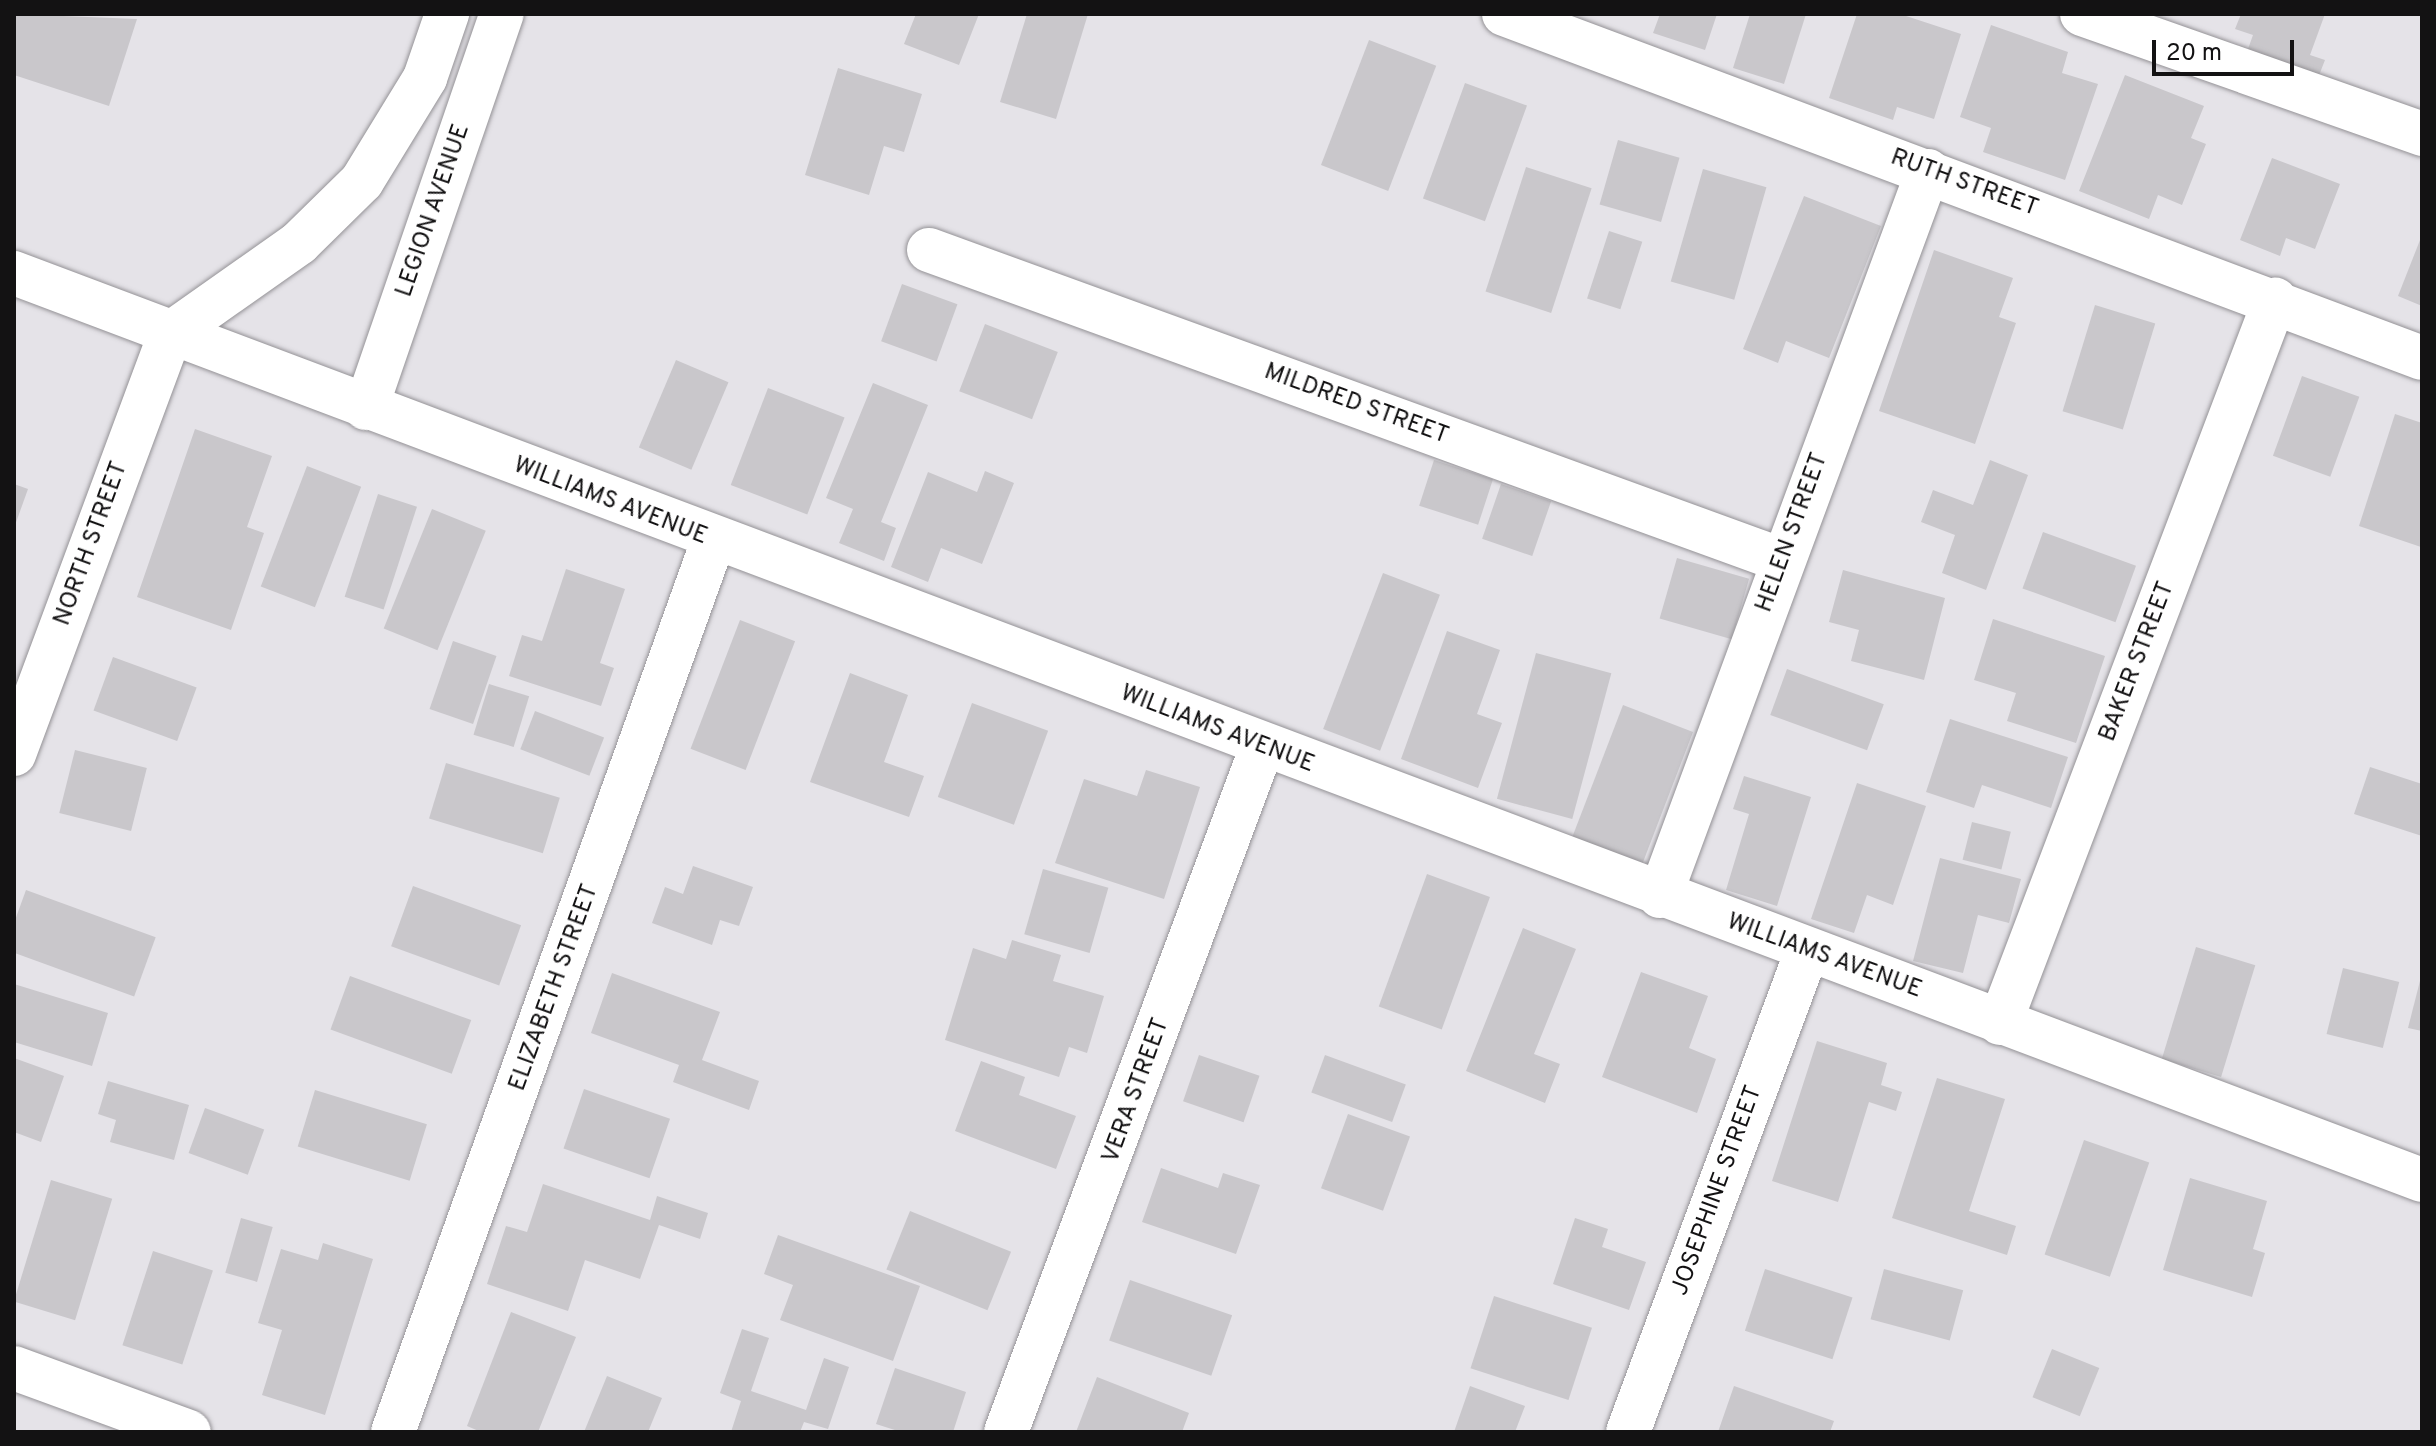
<!DOCTYPE html>
<html>
<head>
<meta charset="utf-8">
<style>
  body { margin:0 }
  #map { position:relative; width:2436px; height:1446px; overflow:hidden; background:#e5e3e8; font-family:Overpass,sans-serif }
  div>[style] { position:absolute }
  [style*='--x'] { left:calc(var(--x)*1px); top:calc(var(--y)*1px); width:calc(var(--w)*1px); rotate:calc(var(--a)*1deg) }
  .building>* { inset:0; background:#c9c7cb; transform-origin:0 0 }
  .roads { filter:drop-shadow(0 0 2px #949296) drop-shadow(0 0 2px #949296) }
  .minor>* { height:44px; margin:-22px; padding:0 22px; transform-origin:22px; border-radius:22px; background:#fff }
  span { translate:-50% -50%; white-space:nowrap; text-align:center; line-height:1.15; -webkit-text-stroke:7px #fff; paint-order:stroke }
  .street-label { font-size:24px; color:#131213 }
  .frame { position:absolute; inset:0; border:16px solid #131213; pointer-events:none }
  .scale { position:absolute; left:2152px; top:40px; width:142px; height:36px; box-sizing:border-box; border:4px solid #131213; border-top:0; padding-left:10px; font-size:24px; line-height:28px; white-space:nowrap; color:#131213; -webkit-text-stroke:6px #fff; paint-order:stroke }
</style>
</head>
<body>
<div id="map">
  <div class="building">
    <i style="clip-path:polygon(14px 14px,137px 19px,109px 106px,14px 75px)"></i>
    <i style="clip-path:polygon(916px 14px,979px 14px,959px 65px,904px 44px)"></i>
    <i style="clip-path:polygon(1027px 14px,1088px 14px,1056px 119px,1000px 102px)"></i>
    <i style="clip-path:polygon(1660px 14px,1717px 14px,1705px 50px,1653px 33px)"></i>
    <i style="clip-path:polygon(1750px 14px,1806px 14px,1784px 84px,1733px 68px)"></i>
    <i style="clip-path:polygon(1857px 14px,1900px 14px,1961px 34px,1934px 119px,1897px 107px,1893px 120px,1829px 98px)"></i>
    <i style="clip-path:polygon(2241px 14px,2325px 14px,2310px 55px,2325px 60px,2314px 88px,2243px 63px,2253px 35px,2235px 29px)"></i>
    <i style="clip-path:polygon(1991px 25px,2068px 52px,2062px 73px,2098px 84px,2065px 180px,1983px 152px,1991px 128px,1960px 117px)"></i>
    <i style="left:1369px;top:40px;width:72px;height:134px;rotate:21deg"></i>
    <i style="clip-path:polygon(838px 68px,922px 94px,904px 152px,884px 146px,869px 195px,805px 175px)"></i>
    <i style="clip-path:polygon(2125px 75px,2204px 106px,2191px 138px,2206px 144px,2182px 205px,2158px 195px,2149px 219px,2079px 191px)"></i>
    <i style="left:1465px;top:83px;width:66px;height:123px;rotate:20deg"></i>
    <i style="left:1618px;top:140px;width:64px;height:67px;rotate:16deg"></i>
    <i style="clip-path:polygon(2272px 158px,2340px 184px,2315px 249px,2286px 238px,2280px 256px,2240px 240px)"></i>
    <i style="left:1526px;top:167px;width:69px;height:131px;rotate:18deg"></i>
    <i style="left:1703px;top:169px;width:66px;height:117px;rotate:16deg"></i>
    <i style="clip-path:polygon(1804px 196px,1881px 226px,1829px 358px,1786px 341px,1778px 363px,1743px 349px)"></i>
    <i style="left:1609px;top:231px;width:35px;height:71px;rotate:18deg"></i>
    <i style="clip-path:polygon(2422px 235px,2422px 306px,2398px 296px)"></i>
    <i style="clip-path:polygon(1934px 250px,2013px 278px,1999px 317px,2016px 323px,1975px 444px,1879px 411px)"></i>
    <i style="left:902px;top:284px;width:59px;height:61px;rotate:20deg"></i>
    <i style="left:2095px;top:305px;width:63px;height:111px;rotate:17deg"></i>
    <i style="left:985px;top:324px;width:78px;height:72px;rotate:21deg"></i>
    <i style="left:676px;top:360px;width:57px;height:95px;rotate:23deg"></i>
    <i style="left:2302px;top:376px;width:61px;height:85px;rotate:20deg"></i>
    <i style="clip-path:polygon(873px 383px,928px 405px,881px 522px,896px 528px,884px 561px,839px 543px,853px 509px,826px 498px)"></i>
    <i style="left:768px;top:388px;width:82px;height:104px;rotate:21deg"></i>
    <i style="clip-path:polygon(2395px 414px,2422px 423px,2421px 547px,2359px 526px)"></i>
    <i style="clip-path:polygon(195px 429px,272px 456px,247px 527px,264px 533px,231px 630px,137px 597px)"></i>
    <i style="left:1434px;top:460px;width:62px;height:48px;rotate:18deg"></i>
    <i style="clip-path:polygon(1990px 460px,2028px 475px,1986px 590px,1942px 573px,1955px 535px,1921px 522px,1933px 490px,1973px 505px)"></i>
    <i style="left:307px;top:466px;width:58px;height:129px;rotate:21deg"></i>
    <i style="clip-path:polygon(985px 471px,1014px 483px,982px 564px,941px 548px,928px 582px,891px 567px,928px 472px,977px 492px)"></i>
    <i style="clip-path:polygon(14px 484px,28px 489px,14px 528px)"></i>
    <i style="left:1501px;top:484px;width:53px;height:58px;rotate:19deg"></i>
    <i style="left:378px;top:494px;width:41px;height:108px;rotate:18deg"></i>
    <i style="left:432px;top:509px;width:58px;height:129px;rotate:22deg"></i>
    <i style="left:2043px;top:532px;width:99px;height:60px;rotate:20deg"></i>
    <i style="left:1677px;top:558px;width:75px;height:63px;rotate:16deg"></i>
    <i style="clip-path:polygon(566px 569px,625px 589px,600px 663px,614px 668px,601px 706px,509px 676px,522px 635px,542px 641px)"></i>
    <i style="clip-path:polygon(1843px 570px,1945px 598px,1924px 680px,1851px 661px,1859px 630px,1829px 622px)"></i>
    <i style="left:1383px;top:573px;width:61px;height:167px;rotate:21deg"></i>
    <i style="clip-path:polygon(1993px 619px,2105px 656px,2076px 743px,2007px 721px,2016px 693px,1974px 680px)"></i>
    <i style="left:740px;top:620px;width:59px;height:138px;rotate:21deg"></i>
    <i style="clip-path:polygon(1447px 631px,1500px 650px,1477px 714px,1502px 723px,1478px 788px,1401px 759px)"></i>
    <i style="left:453px;top:641px;width:46px;height:72px;rotate:19deg"></i>
    <i style="left:1536px;top:653px;width:78px;height:151px;rotate:15deg"></i>
    <i style="left:113px;top:657px;width:89px;height:57px;rotate:20deg"></i>
    <i style="left:1787px;top:669px;width:103px;height:49px;rotate:20deg"></i>
    <i style="clip-path:polygon(850px 673px,908px 695px,884px 762px,924px 776px,909px 817px,810px 782px)"></i>
    <i style="left:489px;top:684px;width:42px;height:53px;rotate:17deg"></i>
    <i style="left:972px;top:703px;width:81px;height:100px;rotate:20deg"></i>
    <i style="left:1623px;top:705px;width:75px;height:145px;rotate:21deg"></i>
    <i style="left:535px;top:711px;width:74px;height:41px;rotate:21deg"></i>
    <i style="clip-path:polygon(1950px 719px,2068px 757px,2051px 808px,1982px 785px,1974px 808px,1926px 792px)"></i>
    <i style="left:75px;top:750px;width:74px;height:65px;rotate:14deg"></i>
    <i style="left:446px;top:763px;width:119px;height:58px;rotate:17deg"></i>
    <i style="clip-path:polygon(2370px 767px,2422px 784px,2422px 836px,2354px 814px)"></i>
    <i style="clip-path:polygon(1146px 770px,1200px 787px,1164px 899px,1055px 863px,1084px 779px,1137px 796px)"></i>
    <i style="clip-path:polygon(1744px 776px,1811px 797px,1777px 906px,1726px 890px,1749px 814px,1733px 809px)"></i>
    <i style="clip-path:polygon(1857px 783px,1926px 806px,1893px 905px,1867px 895px,1854px 933px,1811px 919px)"></i>
    <i style="left:1972px;top:822px;width:40px;height:39px;rotate:14deg"></i>
    <i style="clip-path:polygon(1940px 858px,2021px 879px,2009px 923px,1978px 915px,1963px 973px,1913px 961px)"></i>
    <i style="clip-path:polygon(693px 866px,753px 887px,739px 926px,720px 920px,712px 945px,652px 923px,665px 887px,683px 894px)"></i>
    <i style="left:1043px;top:869px;width:68px;height:68px;rotate:16deg"></i>
    <i style="left:1427px;top:874px;width:67px;height:141px;rotate:20deg"></i>
    <i style="left:413px;top:886px;width:115px;height:64px;rotate:20deg"></i>
    <i style="left:26px;top:890px;width:138px;height:63px;rotate:20deg"></i>
    <i style="clip-path:polygon(1523px 928px,1576px 949px,1534px 1054px,1560px 1064px,1545px 1103px,1466px 1071px)"></i>
    <i style="clip-path:polygon(1012px 940px,1061px 955px,1053px 981px,1104px 996px,1087px 1053px,1069px 1047px,1059px 1077px,945px 1040px,973px 948px,1006px 959px)"></i>
    <i style="left:2196px;top:947px;width:62px;height:117px;rotate:17deg"></i>
    <i style="left:2343px;top:968px;width:58px;height:68px;rotate:14deg"></i>
    <i style="clip-path:polygon(1641px 972px,1708px 996px,1689px 1048px,1716px 1059px,1697px 1113px,1602px 1077px)"></i>
    <i style="clip-path:polygon(612px 973px,720px 1012px,702px 1060px,759px 1081px,749px 1110px,673px 1082px,679px 1065px,591px 1033px)"></i>
    <i style="clip-path:polygon(2422px 973px,2422px 1031px,2408px 1028px)"></i>
    <i style="left:350px;top:976px;width:129px;height:57px;rotate:20deg"></i>
    <i style="clip-path:polygon(14px 984px,108px 1013px,92px 1066px,14px 1042px)"></i>
    <i style="clip-path:polygon(1817px 1041px,1887px 1063px,1881px 1085px,1902px 1092px,1896px 1111px,1869px 1102px,1838px 1202px,1772px 1181px)"></i>
    <i style="left:1199px;top:1055px;width:64px;height:49px;rotate:19deg"></i>
    <i style="left:1325px;top:1055px;width:86px;height:40px;rotate:20deg"></i>
    <i style="clip-path:polygon(14px 1058px,64px 1076px,41px 1142px,14px 1132px)"></i>
    <i style="clip-path:polygon(981px 1061px,1025px 1077px,1019px 1095px,1076px 1116px,1056px 1169px,955px 1131px)"></i>
    <i style="clip-path:polygon(1937px 1078px,2005px 1099px,1969px 1211px,2016px 1226px,2007px 1255px,1892px 1218px)"></i>
    <i style="clip-path:polygon(108px 1081px,189px 1105px,174px 1160px,110px 1142px,116px 1120px,98px 1114px)"></i>
    <i style="left:584px;top:1089px;width:91px;height:63px;rotate:19deg"></i>
    <i style="left:315px;top:1090px;width:117px;height:59px;rotate:17deg"></i>
    <i style="left:205px;top:1108px;width:63px;height:48px;rotate:20deg"></i>
    <i style="left:1348px;top:1114px;width:66px;height:79px;rotate:20deg"></i>
    <i style="left:2084px;top:1140px;width:69px;height:121px;rotate:19deg"></i>
    <i style="clip-path:polygon(1161px 1168px,1218px 1188px,1223px 1173px,1260px 1185px,1236px 1254px,1142px 1222px)"></i>
    <i style="clip-path:polygon(2190px 1178px,2267px 1201px,2253px 1249px,2265px 1253px,2252px 1297px,2163px 1270px)"></i>
    <i style="left:51px;top:1180px;width:64px;height:127px;rotate:17deg"></i>
    <i style="clip-path:polygon(543px 1184px,650px 1220px,657px 1196px,708px 1213px,700px 1239px,659px 1225px,640px 1279px,585px 1260px,568px 1311px,487px 1284px,506px 1226px,527px 1232px)"></i>
    <i style="left:910px;top:1211px;width:109px;height:63px;rotate:22deg"></i>
    <i style="left:241px;top:1218px;width:33px;height:57px;rotate:16deg"></i>
    <i style="clip-path:polygon(1575px 1218px,1608px 1229px,1602px 1247px,1646px 1262px,1629px 1310px,1553px 1284px)"></i>
    <i style="clip-path:polygon(778px 1235px,920px 1286px,893px 1361px,780px 1320px,793px 1285px,764px 1274px)"></i>
    <i style="clip-path:polygon(323px 1243px,373px 1259px,325px 1415px,262px 1395px,282px 1330px,258px 1323px,281px 1249px,318px 1260px)"></i>
    <i style="left:153px;top:1251px;width:63px;height:99px;rotate:18deg"></i>
    <i style="left:1765px;top:1269px;width:92px;height:65px;rotate:18deg"></i>
    <i style="left:1884px;top:1269px;width:82px;height:52px;rotate:15deg"></i>
    <i style="left:1130px;top:1280px;width:108px;height:64px;rotate:19deg"></i>
    <i style="left:1494px;top:1296px;width:103px;height:76px;rotate:18deg"></i>
    <i style="clip-path:polygon(511px 1312px,576px 1337px,538px 1432px,481px 1432px,467px 1426px)"></i>
    <i style="clip-path:polygon(742px 1329px,769px 1338px,751px 1391px,806px 1410px,824px 1358px,849px 1367px,828px 1429px,804px 1422px,800px 1432px,731px 1432px,741px 1401px,720px 1393px)"></i>
    <i style="left:2052px;top:1349px;width:51px;height:52px;rotate:22deg"></i>
    <i style="clip-path:polygon(895px 1368px,966px 1392px,953px 1432px,901px 1432px,876px 1424px)"></i>
    <i style="clip-path:polygon(607px 1376px,662px 1398px,648px 1432px,584px 1432px)"></i>
    <i style="clip-path:polygon(1097px 1377px,1189px 1413px,1182px 1432px,1076px 1432px)"></i>
    <i style="clip-path:polygon(1470px 1386px,1525px 1406px,1515px 1432px,1454px 1432px)"></i>
    <i style="clip-path:polygon(1734px 1386px,1834px 1421px,1830px 1432px,1718px 1432px)"></i>
  </div>
  <div class="roads">
    <div class="minor">
      <i style="--x:1504;--y:14;--w:980;--a:20.54"></i>
      <i style="--x:2082;--y:14;--w:361;--a:19.4"></i>
      <i style="--x:929;--y:250;--w:908;--a:19.97"></i>
      <i style="--x:14;--y:273;--w:2573;--a:20.64"></i>
      <i style="--x:366;--y:408;--w:417;--a:-71"></i>
      <i style="--x:14;--y:754;--w:448;--a:-69.6"></i>
      <i style="--x:170;--y:334;--w:158;--a:-35.2"></i>
      <i style="--x:299;--y:243;--w:88;--a:-44.5"></i>
      <i style="--x:362;--y:181;--w:121;--a:-58.5"></i>
      <i style="--x:425;--y:78;--w:68;--a:-71"></i>
      <i style="--x:1660;--y:896;--w:773;--a:-69.71"></i>
      <i style="--x:2000;--y:1023;--w:774;--a:-69.18"></i>
      <i style="--x:14;--y:1368;--w:186;--a:20.1"></i>
      <i style="--x:393;--y:1432;--w:947;--a:-70.24"></i>
      <i style="--x:1006;--y:1432;--w:731;--a:-69.51"></i>
      <i style="--x:1628;--y:1432;--w:513;--a:-69.59"></i>
    </div>
  </div>
  <div class="street-label">
    <span style="left:1964px;top:184px;rotate:20deg">RUTH STREET</span>
    <span style="left:434px;top:211px;rotate:-71deg">LEGION AVENUE</span>
    <span style="left:1356px;top:405px;rotate:20deg">MILDRED STREET</span>
    <span style="left:610px;top:502px;rotate:21deg">WILLIAMS AVENUE</span>
    <span style="left:1793px;top:533px;rotate:-70deg">HELEN STREET</span>
    <span style="left:92px;top:544px;rotate:-70deg">NORTH STREET</span>
    <span style="left:2138px;top:662px;rotate:-69deg">BAKER STREET</span>
    <span style="left:1217px;top:730px;rotate:21deg">WILLIAMS AVENUE</span>
    <span style="left:1824px;top:957px;rotate:20deg">WILLIAMS AVENUE</span>
    <span style="left:555px;top:988px;rotate:-70deg">ELIZABETH STREET</span>
    <span style="left:1137px;top:1091px;rotate:-70deg">VERA STREET</span>
    <span style="left:1718px;top:1191px;rotate:-70deg">JOSEPHINE STREET</span>
  </div>
  <div class="frame"></div>
  <div class="scale">20 m</div>
</div>
</body>
</html>
